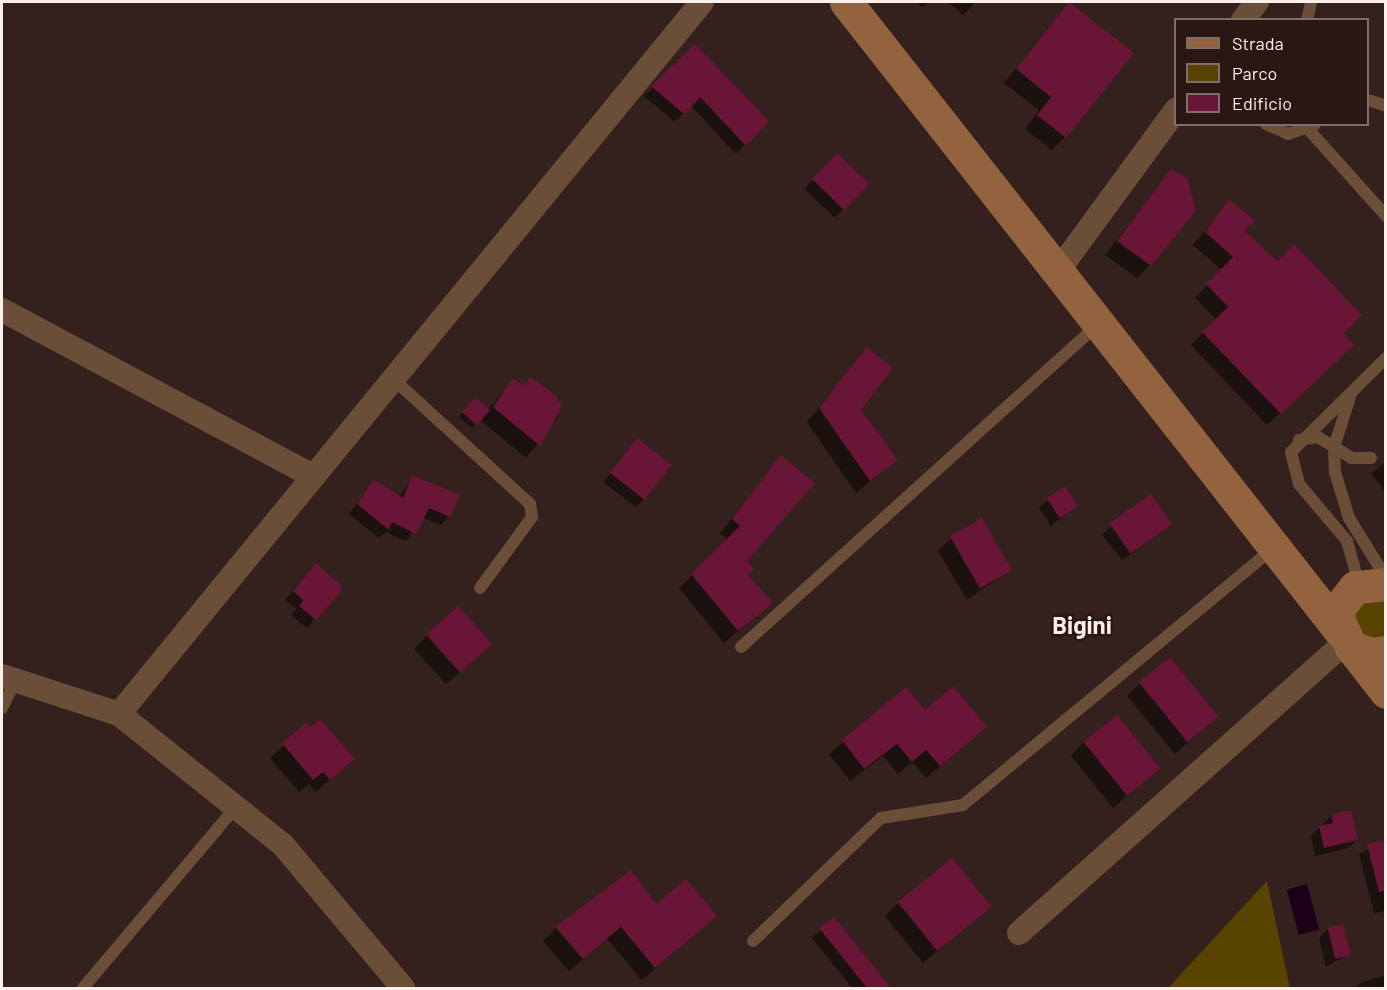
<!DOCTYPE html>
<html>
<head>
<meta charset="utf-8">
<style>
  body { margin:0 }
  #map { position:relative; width:1387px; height:990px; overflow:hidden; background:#34201c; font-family:Barlow,sans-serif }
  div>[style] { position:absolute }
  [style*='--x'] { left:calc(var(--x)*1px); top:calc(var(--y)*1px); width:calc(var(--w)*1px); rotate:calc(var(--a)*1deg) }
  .green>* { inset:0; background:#594300 }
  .water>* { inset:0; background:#1b0017; transform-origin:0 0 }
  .shadow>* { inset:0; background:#0007; transform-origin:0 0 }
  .building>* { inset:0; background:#681536; transform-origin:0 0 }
  .service>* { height:12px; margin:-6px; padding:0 6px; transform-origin:6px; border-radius:6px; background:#6b4e37 }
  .minor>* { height:24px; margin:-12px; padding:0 12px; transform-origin:12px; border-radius:12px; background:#6b4e37 }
  .secondary>* { height:33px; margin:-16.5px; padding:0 16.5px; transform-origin:16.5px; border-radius:16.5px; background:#92633e }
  span { translate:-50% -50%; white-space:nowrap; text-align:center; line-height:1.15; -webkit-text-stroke:5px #2a1613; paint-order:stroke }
  .district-label { font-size:24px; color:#fdefec; font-weight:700 }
  .frame { position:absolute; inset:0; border:3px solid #fdefec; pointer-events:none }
  .legend { position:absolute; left:1174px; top:18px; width:195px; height:108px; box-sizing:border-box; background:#2a1613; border:2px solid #7e6d6a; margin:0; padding:8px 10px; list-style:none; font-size:18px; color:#fdefec }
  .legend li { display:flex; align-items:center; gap:12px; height:30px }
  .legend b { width:30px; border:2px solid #7e6d6a }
</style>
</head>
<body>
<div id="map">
  <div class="green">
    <i style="clip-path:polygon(1385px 597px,1385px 637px,1372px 639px,1360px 633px,1354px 620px,1357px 606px)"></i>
    <i style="clip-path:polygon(1267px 881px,1290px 988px,1168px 988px)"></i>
  </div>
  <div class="water">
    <i style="left:1307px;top:884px;width:47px;height:21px;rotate:75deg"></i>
  </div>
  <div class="shadow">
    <i style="clip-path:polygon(917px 2px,928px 2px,923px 7px)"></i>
    <i style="clip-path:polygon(948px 2px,976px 2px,963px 15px)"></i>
    <i style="clip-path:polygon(1069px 3px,1065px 137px,1052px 150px,1025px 129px,1039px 110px,1004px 83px)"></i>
    <i style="clip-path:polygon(695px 47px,767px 121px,736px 154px,691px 106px,675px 122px,644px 96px)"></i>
    <i style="left:837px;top:155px;width:42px;height:47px;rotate:44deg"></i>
    <i style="clip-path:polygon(1171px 171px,1150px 265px,1137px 278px,1105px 255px)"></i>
    <i style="clip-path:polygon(1230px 201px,1243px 231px,1342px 333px,1339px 357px,1267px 425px,1191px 345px,1217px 320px,1195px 298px,1222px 270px,1193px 245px)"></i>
    <i style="clip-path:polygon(867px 349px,859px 409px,896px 460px,856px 493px,807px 422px)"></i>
    <i style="clip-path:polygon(530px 379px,554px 396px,559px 416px,526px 458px,480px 420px,472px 428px,459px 417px,471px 403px,488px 410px,513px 380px,523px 387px)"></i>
    <i style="clip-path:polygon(637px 440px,645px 498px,636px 507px,603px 482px)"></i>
    <i style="clip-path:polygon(782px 457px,745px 561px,746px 575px,771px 603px,724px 643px,679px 588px,728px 540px,720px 533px)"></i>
    <i style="clip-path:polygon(1386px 461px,1386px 492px,1371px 474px)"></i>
    <i style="clip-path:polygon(413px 477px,449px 516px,441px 525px,422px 517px,406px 541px,386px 532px,379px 538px,349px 514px,374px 481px,399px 497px)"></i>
    <i style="left:1150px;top:497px;width:33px;height:61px;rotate:52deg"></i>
    <i style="clip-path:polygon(1048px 500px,1076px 506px,1051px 526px,1039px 508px)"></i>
    <i style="clip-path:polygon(951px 538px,1011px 569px,967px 600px,938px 551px)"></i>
    <i style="clip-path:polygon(307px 574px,339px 591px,307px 628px,291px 615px,296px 609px,285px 600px)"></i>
    <i style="clip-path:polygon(427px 636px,477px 657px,446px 684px,414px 649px)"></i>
    <i style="clip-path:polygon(1140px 683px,1217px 717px,1175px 754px,1127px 696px)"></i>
    <i style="clip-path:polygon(906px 689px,924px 712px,985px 727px,926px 778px,912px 762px,898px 774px,883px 756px,850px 781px,829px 754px)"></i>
    <i style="clip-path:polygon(306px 725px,339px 772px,316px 792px,309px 784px,299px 792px,270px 758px)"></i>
    <i style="clip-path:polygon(1084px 742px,1158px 769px,1113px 808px,1071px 756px)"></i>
    <i style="clip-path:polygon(1331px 816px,1357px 840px,1348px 848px,1315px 856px,1311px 836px)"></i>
    <i style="clip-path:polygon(1386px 841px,1386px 911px,1374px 913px,1359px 854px)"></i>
    <i style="clip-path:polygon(898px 903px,990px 906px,923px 963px,885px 916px)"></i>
    <i style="clip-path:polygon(656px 906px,715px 916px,642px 980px,607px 939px,569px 971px,543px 941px,556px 928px)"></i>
    <i style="clip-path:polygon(834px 919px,889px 988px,852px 988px,812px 938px)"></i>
    <i style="clip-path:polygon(1328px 929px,1349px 954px,1326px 967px,1319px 938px)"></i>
    <i style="clip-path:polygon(1386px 975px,1386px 988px,1354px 988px,1360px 983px)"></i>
  </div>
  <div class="building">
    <i style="clip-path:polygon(1069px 2px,1134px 53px,1066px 138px,1037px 115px,1051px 97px,1016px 69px)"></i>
    <i style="clip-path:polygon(695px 44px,769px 121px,746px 146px,700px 97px,685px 115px,651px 86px)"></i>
    <i style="left:837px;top:153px;width:45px;height:36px;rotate:44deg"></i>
    <i style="clip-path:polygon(1171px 169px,1187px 178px,1196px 211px,1151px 266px,1117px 241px)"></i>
    <i style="clip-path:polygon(1229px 199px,1255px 221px,1244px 230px,1277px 261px,1294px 244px,1362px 315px,1344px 333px,1354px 345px,1281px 414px,1202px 332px,1228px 307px,1206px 284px,1233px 257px,1205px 232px)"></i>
    <i style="clip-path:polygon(867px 347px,893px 368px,861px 410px,898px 460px,870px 481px,819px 408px)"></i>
    <i style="clip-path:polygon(530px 377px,556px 395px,562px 407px,540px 446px,493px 407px,513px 378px,524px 386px)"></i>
    <i style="left:475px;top:397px;width:20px;height:20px;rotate:41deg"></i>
    <i style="left:637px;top:438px;width:44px;height:44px;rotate:38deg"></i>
    <i style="clip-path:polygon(781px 455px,815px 483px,747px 561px,754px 569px,748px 575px,773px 603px,738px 631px,691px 574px,740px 526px,732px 519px)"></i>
    <i style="clip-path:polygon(412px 475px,460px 495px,450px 517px,429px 508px,416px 534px,392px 522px,389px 530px,357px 504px,374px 479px,403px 498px)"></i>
    <i style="left:1065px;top:486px;width:24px;height:22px;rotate:57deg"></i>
    <i style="left:1151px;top:494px;width:37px;height:51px;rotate:55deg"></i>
    <i style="left:982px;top:518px;width:60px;height:37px;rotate:60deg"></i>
    <i style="clip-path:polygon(316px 563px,340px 584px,341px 592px,316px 620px,299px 606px,303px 600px,293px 591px)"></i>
    <i style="left:458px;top:606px;width:51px;height:43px;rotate:48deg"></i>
    <i style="left:1170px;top:657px;width:77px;height:40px;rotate:51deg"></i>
    <i style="clip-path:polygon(953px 686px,987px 727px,940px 766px,926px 750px,912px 762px,897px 744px,864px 769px,842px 740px,906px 687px,925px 710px)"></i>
    <i style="left:1117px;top:715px;width:69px;height:43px;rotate:51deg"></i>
    <i style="clip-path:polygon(320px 719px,355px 759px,330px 780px,323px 772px,313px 780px,282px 743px,306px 723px,310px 727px)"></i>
    <i style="clip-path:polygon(1351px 810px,1358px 840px,1324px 848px,1319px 826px,1333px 823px,1331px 815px)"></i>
    <i style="clip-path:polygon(1386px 840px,1386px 891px,1379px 892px,1367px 844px)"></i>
    <i style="left:952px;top:858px;width:63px;height:70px;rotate:51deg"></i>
    <i style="clip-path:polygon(631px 870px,656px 904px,686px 879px,717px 916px,655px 968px,621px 927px,583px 959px,555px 927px)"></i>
    <i style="clip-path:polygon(834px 917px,891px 988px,867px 988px,819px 928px)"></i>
    <i style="left:1343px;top:924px;width:32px;height:16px;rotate:76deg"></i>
  </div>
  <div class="service">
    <i style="--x:1307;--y:20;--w:18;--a:-77"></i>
    <i style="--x:1368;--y:100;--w:19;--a:18"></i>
    <i style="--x:1266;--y:124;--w:24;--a:24"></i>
    <i style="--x:1288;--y:134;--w:28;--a:-19"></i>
    <i style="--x:1308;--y:129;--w:117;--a:48.1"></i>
    <i style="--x:391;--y:377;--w:188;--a:42.4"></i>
    <i style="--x:530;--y:504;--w:13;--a:81"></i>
    <i style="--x:532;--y:517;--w:88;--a:126.2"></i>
    <i style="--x:1351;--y:394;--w:56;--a:107.8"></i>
    <i style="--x:1334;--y:447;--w:25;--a:88"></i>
    <i style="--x:1335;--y:472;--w:48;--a:73.1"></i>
    <i style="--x:1349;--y:518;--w:70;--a:58.3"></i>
    <i style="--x:1299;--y:440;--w:19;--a:-9"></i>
    <i style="--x:1318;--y:437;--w:39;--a:32"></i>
    <i style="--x:1351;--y:458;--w:20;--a:0"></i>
    <i style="--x:1359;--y:584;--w:45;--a:-105.6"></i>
    <i style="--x:1347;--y:541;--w:75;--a:-130.1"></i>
    <i style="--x:1299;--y:484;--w:33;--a:-104"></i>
    <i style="--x:1291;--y:452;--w:134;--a:-44.7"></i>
    <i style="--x:741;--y:647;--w:481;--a:-42.1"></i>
    <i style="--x:2;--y:708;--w:30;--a:-64"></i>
    <i style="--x:753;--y:941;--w:178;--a:-43.9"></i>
    <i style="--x:881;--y:818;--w:83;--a:-9"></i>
    <i style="--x:963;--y:805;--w:401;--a:-39.6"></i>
    <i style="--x:83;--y:988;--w:237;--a:-49.8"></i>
  </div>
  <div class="minor">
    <i style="--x:1243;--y:20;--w:23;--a:-52"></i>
    <i style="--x:1058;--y:271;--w:200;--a:-53.8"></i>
    <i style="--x:2;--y:310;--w:350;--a:28.1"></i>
    <i style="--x:2;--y:676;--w:123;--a:18"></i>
    <i style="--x:119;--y:714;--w:210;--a:38.6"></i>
    <i style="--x:283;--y:845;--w:187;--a:50"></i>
    <i style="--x:119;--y:714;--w:920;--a:-50.69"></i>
    <i style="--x:1019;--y:933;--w:438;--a:-41.7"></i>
  </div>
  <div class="secondary">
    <i style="--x:846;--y:2;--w:800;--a:51.85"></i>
    <i style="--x:1386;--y:584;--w:31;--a:174"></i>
    <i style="--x:1355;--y:587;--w:24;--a:128"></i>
    <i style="--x:1340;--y:606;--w:13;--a:99"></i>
    <i style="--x:1338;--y:619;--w:31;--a:65"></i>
    <i style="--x:1351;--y:647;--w:21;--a:19"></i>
    <i style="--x:1371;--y:654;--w:15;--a:-8"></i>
    <i style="--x:1351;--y:647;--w:57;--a:52.1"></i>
  </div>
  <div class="district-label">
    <span style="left:1082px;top:625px">Bigini</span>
  </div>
  <div class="frame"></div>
  <ul class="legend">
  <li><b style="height:8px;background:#92633e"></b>Strada</li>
  <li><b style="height:16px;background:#594300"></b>Parco</li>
  <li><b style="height:16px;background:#681536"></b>Edificio</li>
  </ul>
</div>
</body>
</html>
